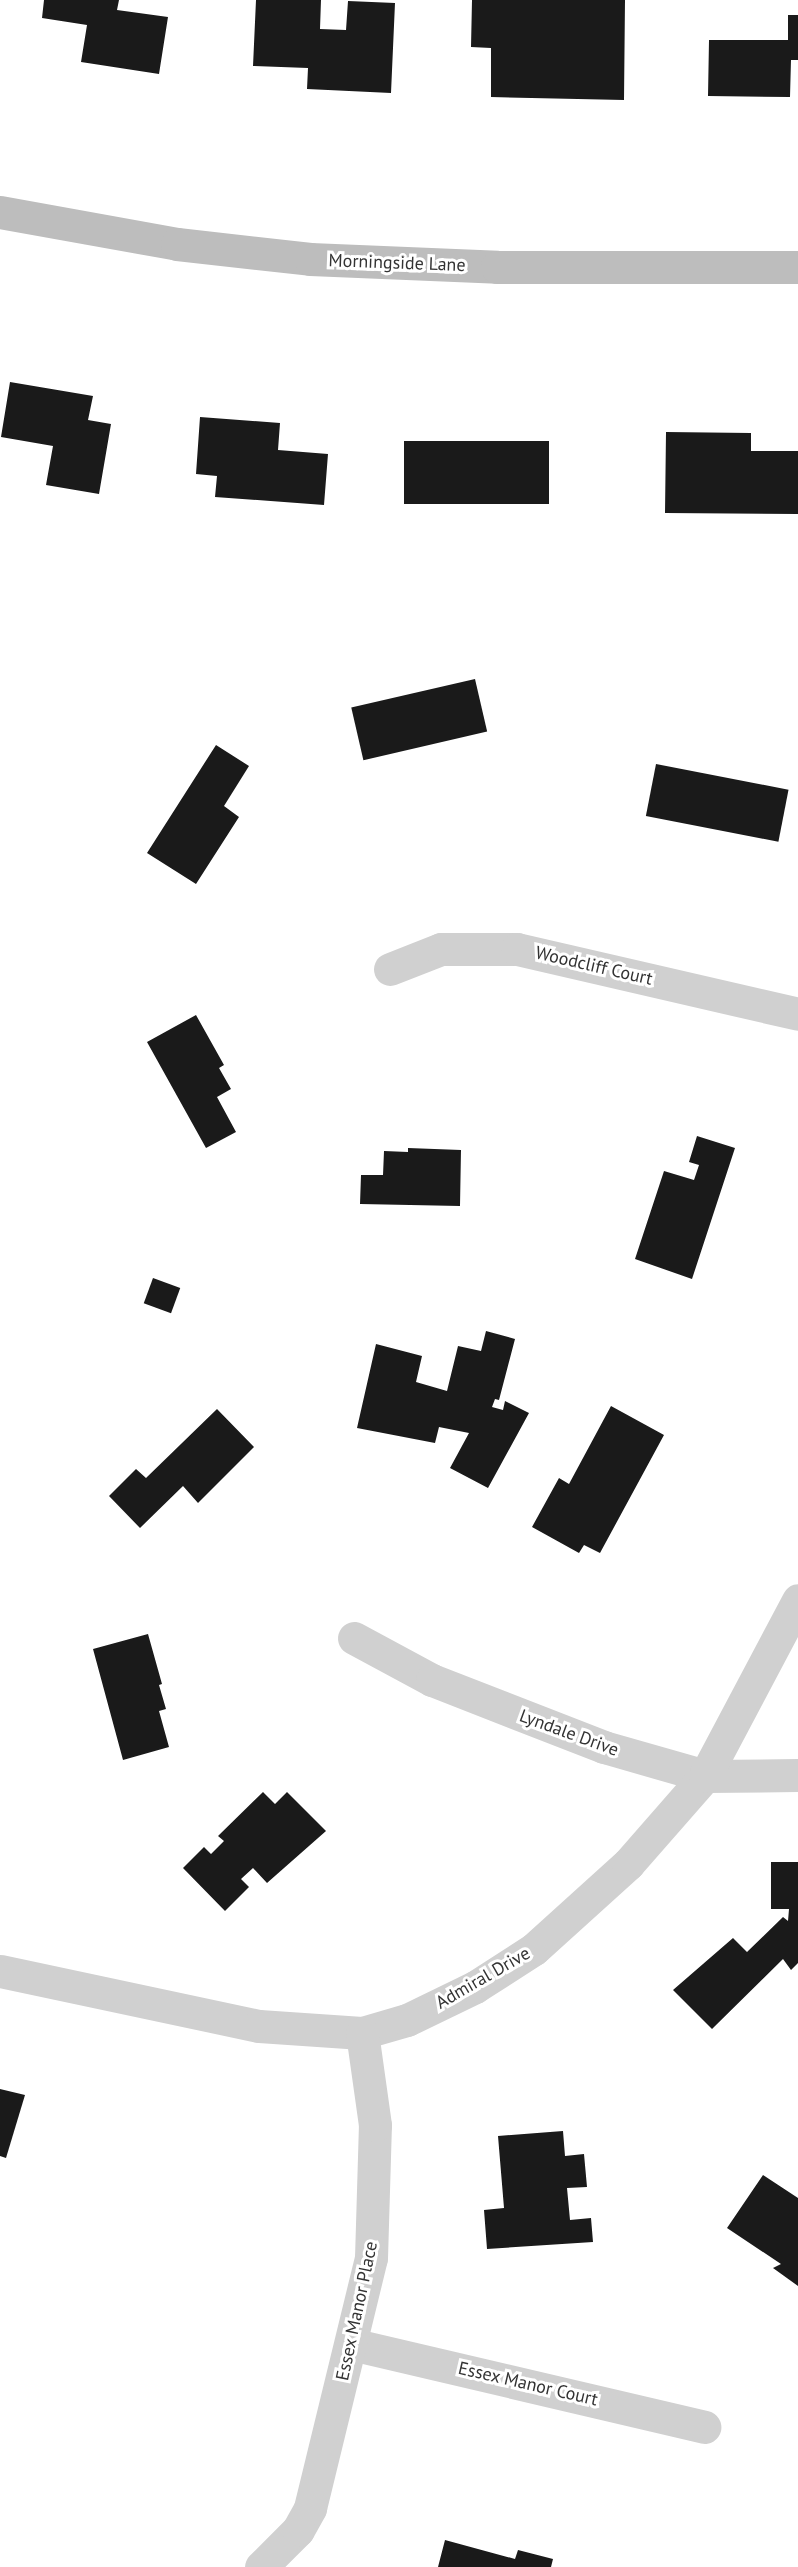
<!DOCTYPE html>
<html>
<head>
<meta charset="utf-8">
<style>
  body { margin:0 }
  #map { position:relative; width:798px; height:2567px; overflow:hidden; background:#fff; font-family:"PT Sans",sans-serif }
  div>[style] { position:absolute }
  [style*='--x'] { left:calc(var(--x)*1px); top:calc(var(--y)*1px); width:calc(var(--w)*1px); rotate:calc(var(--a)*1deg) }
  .building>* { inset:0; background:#1a1a1a; transform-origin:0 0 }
  .street>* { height:33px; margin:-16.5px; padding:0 16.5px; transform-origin:16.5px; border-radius:16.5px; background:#d0d0d0 }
  .secondary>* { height:33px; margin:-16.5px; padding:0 16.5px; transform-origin:16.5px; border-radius:16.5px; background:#bdbdbd }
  span { translate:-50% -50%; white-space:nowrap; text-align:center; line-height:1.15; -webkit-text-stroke:6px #fff; paint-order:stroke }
  .street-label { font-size:18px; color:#333 }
</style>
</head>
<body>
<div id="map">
  <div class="building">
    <i style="clip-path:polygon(44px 0,119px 0,117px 10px,168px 17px,159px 74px,81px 62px,87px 25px,42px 18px)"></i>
    <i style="clip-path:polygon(256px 0,321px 0,320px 29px,346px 30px,348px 1px,395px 3px,391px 93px,307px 89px,308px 68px,253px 66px)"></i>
    <i style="clip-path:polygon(472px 0,625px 0,624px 100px,491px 97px,491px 48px,471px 47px)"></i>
    <i style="clip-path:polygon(788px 15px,798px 15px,798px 60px,791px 60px,790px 97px,708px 96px,709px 40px,788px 40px)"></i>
    <i style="clip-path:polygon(10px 382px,93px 396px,88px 420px,111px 424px,99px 494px,46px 485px,53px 446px,1px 437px)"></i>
    <i style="clip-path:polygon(200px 417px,280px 423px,278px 450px,328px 454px,324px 505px,215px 497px,217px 476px,196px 474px)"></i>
    <i style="clip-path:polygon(666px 432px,751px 433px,751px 451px,798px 451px,798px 514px,665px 513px)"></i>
    <i style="left:404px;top:441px;width:145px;height:63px"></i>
    <i style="left:475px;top:679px;width:54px;height:127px;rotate:77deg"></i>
    <i style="clip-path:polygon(216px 745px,249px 766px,224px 806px,239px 817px,196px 884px,147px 853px)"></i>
    <i style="left:656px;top:764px;width:135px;height:53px;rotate:11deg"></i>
    <i style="clip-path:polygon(196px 1015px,224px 1065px,219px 1068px,231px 1089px,217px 1097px,236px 1132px,206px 1148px,147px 1042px)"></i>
    <i style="clip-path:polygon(697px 1136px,735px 1148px,692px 1279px,635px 1259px,664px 1171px,694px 1180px,699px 1165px,689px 1162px)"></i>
    <i style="clip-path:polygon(408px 1148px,461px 1150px,460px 1206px,360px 1204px,361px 1175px,383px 1175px,384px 1151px,408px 1152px)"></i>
    <i style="left:153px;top:1278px;width:29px;height:27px;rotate:20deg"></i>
    <i style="clip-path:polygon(486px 1331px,515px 1339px,499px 1400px,495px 1399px,492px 1407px,503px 1410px,505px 1401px,529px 1413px,488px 1488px,450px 1468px,469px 1433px,439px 1427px,435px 1443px,357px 1428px,376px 1344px,422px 1356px,416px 1382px,447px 1391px,458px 1346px,481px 1351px)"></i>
    <i style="clip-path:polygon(611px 1406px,664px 1435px,600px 1553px,584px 1545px,579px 1553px,532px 1527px,559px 1478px,569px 1484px)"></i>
    <i style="clip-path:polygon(217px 1409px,254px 1447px,198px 1503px,183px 1486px,140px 1528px,109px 1496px,136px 1469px,146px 1478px)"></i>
    <i style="clip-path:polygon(148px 1634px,162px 1684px,159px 1685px,166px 1709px,159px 1711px,169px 1747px,123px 1760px,93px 1649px)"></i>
    <i style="clip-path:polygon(263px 1792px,275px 1804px,287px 1792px,326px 1831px,267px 1883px,253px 1868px,241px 1879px,249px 1887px,225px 1911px,183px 1868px,204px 1847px,211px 1854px,224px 1841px,218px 1836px)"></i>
    <i style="clip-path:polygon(771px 1862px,798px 1862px,798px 1963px,791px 1970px,783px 1959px,712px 2029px,673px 1990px,733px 1938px,747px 1952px,783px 1917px,788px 1921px,789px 1909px,771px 1909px)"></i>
    <i style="clip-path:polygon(0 2089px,25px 2095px,6px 2158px,0 2156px)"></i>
    <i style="clip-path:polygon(563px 2131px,565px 2156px,584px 2154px,587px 2187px,567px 2188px,570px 2220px,591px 2218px,593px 2242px,487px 2249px,484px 2210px,504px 2208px,498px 2136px)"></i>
    <i style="clip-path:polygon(763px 2175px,798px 2198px,798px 2286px,773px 2268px,781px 2264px,727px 2228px)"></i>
    <i style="clip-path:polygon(445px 2540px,515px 2559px,518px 2550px,553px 2559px,551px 2567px,438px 2567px)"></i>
  </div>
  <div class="street">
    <i style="--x:390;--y:969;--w:55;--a:-21.4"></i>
    <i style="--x:441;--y:949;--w:76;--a:0"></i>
    <i style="--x:517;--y:949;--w:288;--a:13"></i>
    <i style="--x:354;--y:1638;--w:89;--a:28.3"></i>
    <i style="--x:432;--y:1680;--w:185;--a:21.3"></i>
    <i style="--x:604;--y:1747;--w:105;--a:16"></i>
    <i style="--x:705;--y:1776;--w:93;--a:-0.6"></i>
    <i style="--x:0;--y:1971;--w:265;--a:12"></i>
    <i style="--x:259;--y:2026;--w:103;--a:3.9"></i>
    <i style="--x:362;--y:2033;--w:47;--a:-16.1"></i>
    <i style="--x:407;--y:2020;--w:76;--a:-25.9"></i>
    <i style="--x:475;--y:1987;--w:70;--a:-32.8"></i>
    <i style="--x:534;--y:1949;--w:127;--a:-42.1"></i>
    <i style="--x:628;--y:1864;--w:117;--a:-48.8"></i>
    <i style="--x:705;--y:1776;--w:199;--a:-62.1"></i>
    <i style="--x:351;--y:2344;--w:363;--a:13.2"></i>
    <i style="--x:261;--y:2567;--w:52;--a:-45"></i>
    <i style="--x:298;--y:2530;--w:25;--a:-61"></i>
    <i style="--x:310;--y:2508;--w:257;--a:-76.3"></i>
    <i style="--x:371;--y:2258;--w:133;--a:-88.3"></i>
    <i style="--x:375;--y:2125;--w:93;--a:-98"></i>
  </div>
  <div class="secondary">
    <i style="--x:0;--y:212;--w:180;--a:10.2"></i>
    <i style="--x:177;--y:244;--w:134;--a:6.4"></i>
    <i style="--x:310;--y:259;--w:187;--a:2.4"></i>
    <i style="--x:497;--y:267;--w:301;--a:0"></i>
  </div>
  <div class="street-label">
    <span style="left:397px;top:263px;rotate:2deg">Morningside Lane</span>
    <span style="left:594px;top:966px;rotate:13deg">Woodcliff Court</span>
    <span style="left:569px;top:1733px;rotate:20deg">Lyndale Drive</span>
    <span style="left:483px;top:1978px;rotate:-30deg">Admiral Drive</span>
    <span style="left:357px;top:2311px;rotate:-78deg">Essex Manor Place</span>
    <span style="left:528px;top:2384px;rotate:13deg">Essex Manor Court</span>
  </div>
</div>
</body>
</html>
